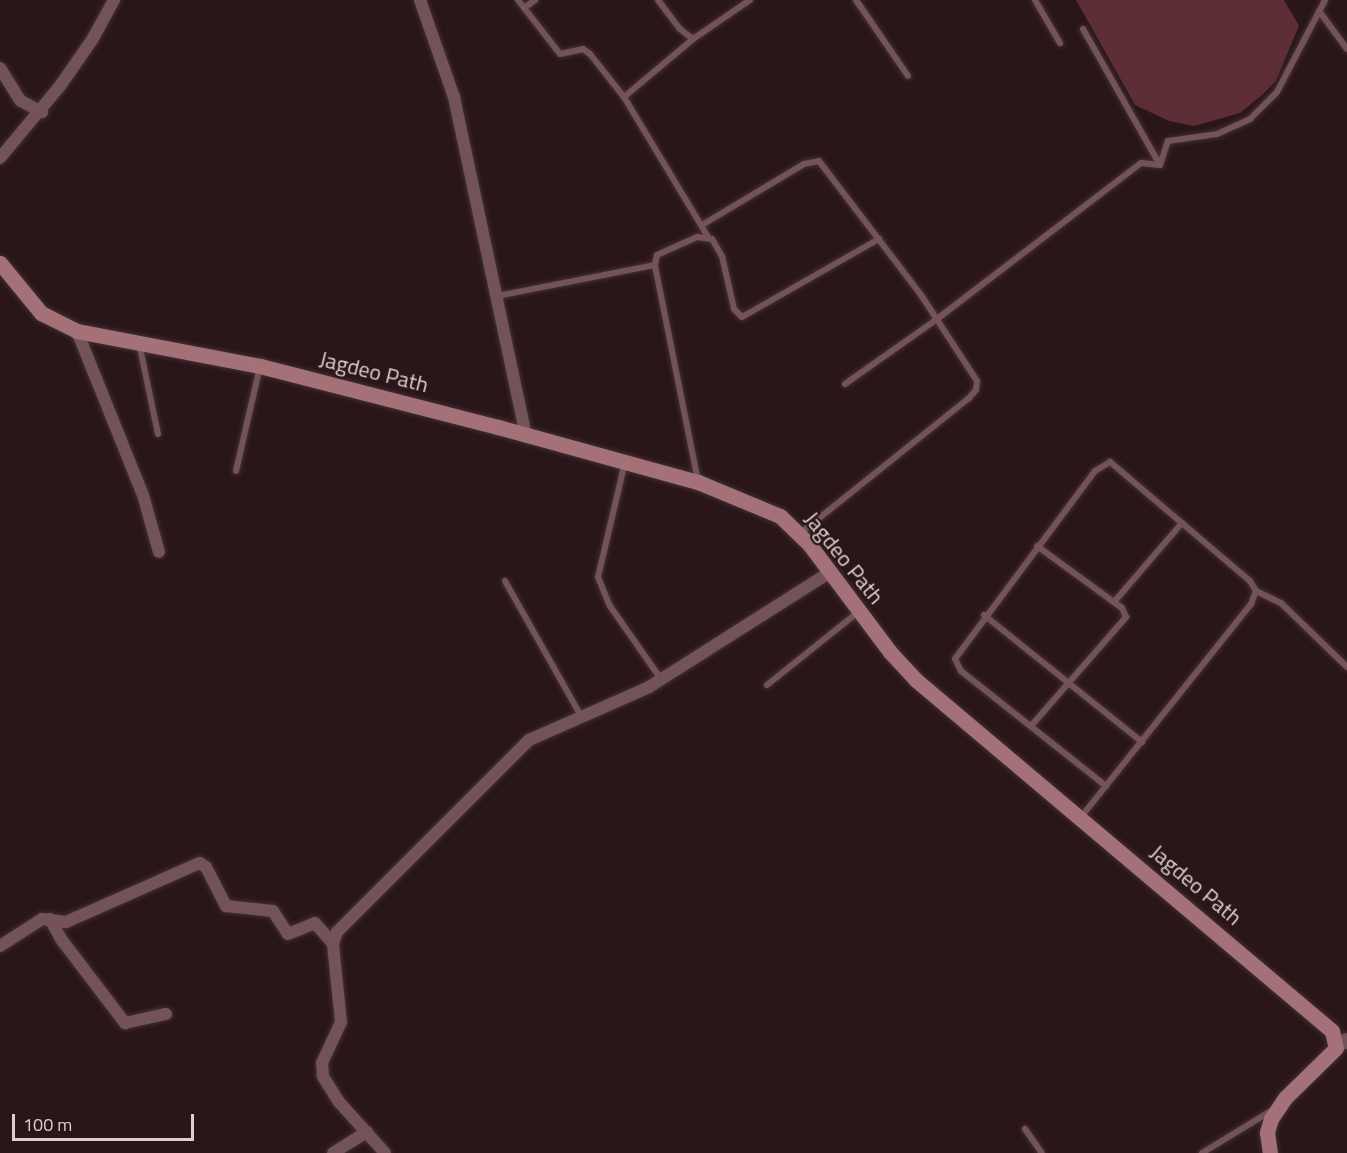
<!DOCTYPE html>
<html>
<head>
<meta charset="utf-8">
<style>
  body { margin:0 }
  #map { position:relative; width:1347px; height:1153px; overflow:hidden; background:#2a1619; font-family:"Titillium Web",sans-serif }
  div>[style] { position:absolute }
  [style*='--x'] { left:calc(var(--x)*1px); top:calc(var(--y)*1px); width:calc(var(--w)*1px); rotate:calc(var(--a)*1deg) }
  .green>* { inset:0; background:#5e2e37 }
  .roads { filter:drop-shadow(0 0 2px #433033) drop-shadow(0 0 2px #433033) }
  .service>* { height:6px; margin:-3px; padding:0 3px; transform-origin:3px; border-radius:3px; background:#735357 }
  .minor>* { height:12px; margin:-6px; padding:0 6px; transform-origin:6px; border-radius:6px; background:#735357 }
  .tertiary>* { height:15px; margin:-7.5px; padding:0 7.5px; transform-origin:7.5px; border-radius:7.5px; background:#735357 }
  .secondary>* { height:15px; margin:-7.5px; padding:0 7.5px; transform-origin:7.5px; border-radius:7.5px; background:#a57179 }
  span { translate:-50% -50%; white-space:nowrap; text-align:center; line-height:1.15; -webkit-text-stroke:4.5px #2a1619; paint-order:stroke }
  .street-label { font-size:22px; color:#ddced0 }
  .scale { position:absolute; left:12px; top:1114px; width:182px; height:27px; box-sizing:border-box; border:3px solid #ddced0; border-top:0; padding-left:8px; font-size:18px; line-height:21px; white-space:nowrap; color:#ddced0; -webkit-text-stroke:4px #2a1619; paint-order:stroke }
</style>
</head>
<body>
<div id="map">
  <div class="green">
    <i style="clip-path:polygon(1076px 0,1284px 0,1299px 26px,1276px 81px,1262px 95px,1240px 113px,1194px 126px,1169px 121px,1135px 105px)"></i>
  </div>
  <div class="roads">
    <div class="service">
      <i style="--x:518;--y:0;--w:68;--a:52.1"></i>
      <i style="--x:560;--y:54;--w:24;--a:-12"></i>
      <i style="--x:583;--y:49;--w:9;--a:36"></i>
      <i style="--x:590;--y:54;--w:55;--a:51.7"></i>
      <i style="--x:624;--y:97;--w:163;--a:59"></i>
      <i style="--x:658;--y:0;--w:36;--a:53"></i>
      <i style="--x:680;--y:29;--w:16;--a:38"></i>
      <i style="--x:693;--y:39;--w:69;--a:-34.4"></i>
      <i style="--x:856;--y:0;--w:92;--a:55.6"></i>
      <i style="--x:1035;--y:0;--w:50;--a:59.8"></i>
      <i style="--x:524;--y:8;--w:14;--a:-36"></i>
      <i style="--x:1319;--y:11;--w:47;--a:53.6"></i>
      <i style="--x:1083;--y:29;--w:156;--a:60.5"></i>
      <i style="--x:624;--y:97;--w:90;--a:-40"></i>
      <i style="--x:702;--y:225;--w:119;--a:-30.9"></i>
      <i style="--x:804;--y:164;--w:15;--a:-11"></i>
      <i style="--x:819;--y:161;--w:168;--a:52.7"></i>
      <i style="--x:921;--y:295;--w:103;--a:56.9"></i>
      <i style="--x:977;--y:381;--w:9;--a:96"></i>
      <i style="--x:976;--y:390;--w:11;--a:131"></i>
      <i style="--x:969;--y:398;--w:218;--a:141.3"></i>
      <i style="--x:497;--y:296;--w:161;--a:-11.1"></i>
      <i style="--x:139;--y:343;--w:93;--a:78.2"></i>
      <i style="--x:845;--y:384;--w:113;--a:-35.2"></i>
      <i style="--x:937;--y:319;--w:257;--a:-37.4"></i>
      <i style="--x:1141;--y:163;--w:19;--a:6"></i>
      <i style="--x:1160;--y:165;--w:25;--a:-72"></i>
      <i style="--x:1168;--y:141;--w:49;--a:-8.1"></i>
      <i style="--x:1217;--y:134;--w:36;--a:-24"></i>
      <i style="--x:1250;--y:119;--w:38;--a:-45"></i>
      <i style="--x:1277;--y:92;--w:104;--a:-62.4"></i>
      <i style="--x:625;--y:462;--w:118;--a:103.2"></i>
      <i style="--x:598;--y:577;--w:31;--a:68"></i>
      <i style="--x:610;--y:606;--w:89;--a:55.1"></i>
      <i style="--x:236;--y:471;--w:108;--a:-77.1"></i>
      <i style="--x:698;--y:481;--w:220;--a:-101.3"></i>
      <i style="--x:655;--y:265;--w:10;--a:-79"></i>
      <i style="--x:657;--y:255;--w:44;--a:-24.2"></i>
      <i style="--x:697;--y:237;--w:15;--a:8"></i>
      <i style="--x:712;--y:239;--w:20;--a:60"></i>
      <i style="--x:722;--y:256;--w:54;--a:77.2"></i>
      <i style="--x:734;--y:309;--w:11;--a:45"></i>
      <i style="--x:742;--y:317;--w:158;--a:-29.7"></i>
      <i style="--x:505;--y:581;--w:155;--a:60.6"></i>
      <i style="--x:1256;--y:591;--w:28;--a:26"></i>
      <i style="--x:1281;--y:603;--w:92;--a:44.1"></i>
      <i style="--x:1114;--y:602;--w:104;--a:-49.3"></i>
      <i style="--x:984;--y:615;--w:203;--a:38.8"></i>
      <i style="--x:767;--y:685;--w:117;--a:-38.7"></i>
      <i style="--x:1031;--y:726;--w:145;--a:-48.9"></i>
      <i style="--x:1126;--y:617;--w:10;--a:-114"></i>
      <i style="--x:1122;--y:608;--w:105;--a:-143.9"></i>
      <i style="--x:1081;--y:817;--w:273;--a:-51.4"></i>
      <i style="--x:1251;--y:604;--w:14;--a:-69"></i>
      <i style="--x:1256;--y:591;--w:12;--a:-121"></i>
      <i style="--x:1250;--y:581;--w:184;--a:-139.6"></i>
      <i style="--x:1110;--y:462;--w:17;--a:149"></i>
      <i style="--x:1095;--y:471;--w:234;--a:126.7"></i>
      <i style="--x:955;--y:659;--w:13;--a:63"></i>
      <i style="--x:961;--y:671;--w:185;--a:38.4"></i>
      <i style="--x:1025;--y:1129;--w:29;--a:55"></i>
      <i style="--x:1202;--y:1153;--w:81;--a:-31.3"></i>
    </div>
    <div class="minor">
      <i style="--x:420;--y:0;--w:103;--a:70.7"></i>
      <i style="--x:454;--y:97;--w:346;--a:78"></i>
      <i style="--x:0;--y:68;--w:39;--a:58"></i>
      <i style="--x:21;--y:101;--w:24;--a:28"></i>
      <i style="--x:0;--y:158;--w:94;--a:-50.2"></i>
      <i style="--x:60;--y:86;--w:56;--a:-55.2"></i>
      <i style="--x:92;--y:40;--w:46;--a:-61.2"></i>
      <i style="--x:77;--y:331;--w:177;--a:68.1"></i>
      <i style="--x:143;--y:495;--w:59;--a:74.3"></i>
      <i style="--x:50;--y:919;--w:23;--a:61"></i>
      <i style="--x:61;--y:939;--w:106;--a:52.7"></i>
      <i style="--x:125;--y:1023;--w:42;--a:-12.4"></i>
      <i style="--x:0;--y:946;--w:50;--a:-32.7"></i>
      <i style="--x:42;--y:919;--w:24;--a:7"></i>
      <i style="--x:66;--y:922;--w:146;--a:-23.8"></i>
      <i style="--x:200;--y:863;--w:7;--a:34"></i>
      <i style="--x:206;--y:867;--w:44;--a:62.9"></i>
      <i style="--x:226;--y:906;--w:47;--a:6.1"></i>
      <i style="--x:273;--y:911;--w:27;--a:57"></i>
      <i style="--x:288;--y:934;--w:29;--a:-22"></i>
      <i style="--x:315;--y:923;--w:28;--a:49"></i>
      <i style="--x:333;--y:1153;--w:40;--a:-32"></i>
      <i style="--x:385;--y:1153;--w:69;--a:-132"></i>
      <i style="--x:339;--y:1102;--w:31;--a:-122"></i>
      <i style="--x:323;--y:1076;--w:13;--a:-94"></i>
      <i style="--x:322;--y:1063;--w:45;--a:-65.1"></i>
      <i style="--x:341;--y:1022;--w:78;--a:-95.9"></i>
      <i style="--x:333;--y:944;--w:13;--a:-72"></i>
      <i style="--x:337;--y:932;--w:272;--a:-45"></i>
      <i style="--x:529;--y:740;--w:131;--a:-23.8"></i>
      <i style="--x:649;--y:687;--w:214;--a:-32.4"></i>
    </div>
    <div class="tertiary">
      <i style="--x:1338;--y:1043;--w:9;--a:-18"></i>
    </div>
    <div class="secondary">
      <i style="--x:0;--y:263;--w:65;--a:50.6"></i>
      <i style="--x:41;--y:313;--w:40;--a:26.6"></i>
      <i style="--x:77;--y:331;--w:186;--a:10.8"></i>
      <i style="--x:260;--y:366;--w:246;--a:14.4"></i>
      <i style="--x:498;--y:427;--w:207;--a:15.4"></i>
      <i style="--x:698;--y:482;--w:89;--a:22.5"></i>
      <i style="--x:780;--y:516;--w:40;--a:44"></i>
      <i style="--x:809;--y:544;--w:135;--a:53.1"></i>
      <i style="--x:890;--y:652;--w:38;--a:47"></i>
      <i style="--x:916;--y:680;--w:544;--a:40.16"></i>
      <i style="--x:1332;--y:1031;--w:17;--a:77"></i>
      <i style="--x:1336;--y:1048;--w:71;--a:135.6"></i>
      <i style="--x:1285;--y:1098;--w:25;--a:124"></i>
      <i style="--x:1271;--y:1119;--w:14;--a:107"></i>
      <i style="--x:1267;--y:1132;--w:21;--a:82"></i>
    </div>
  </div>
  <div class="street-label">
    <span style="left:374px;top:372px;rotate:14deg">Jagdeo Path</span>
    <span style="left:844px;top:558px;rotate:51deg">Jagdeo Path</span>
    <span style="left:1196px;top:885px;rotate:40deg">Jagdeo Path</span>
  </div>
  <div class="scale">100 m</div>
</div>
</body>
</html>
